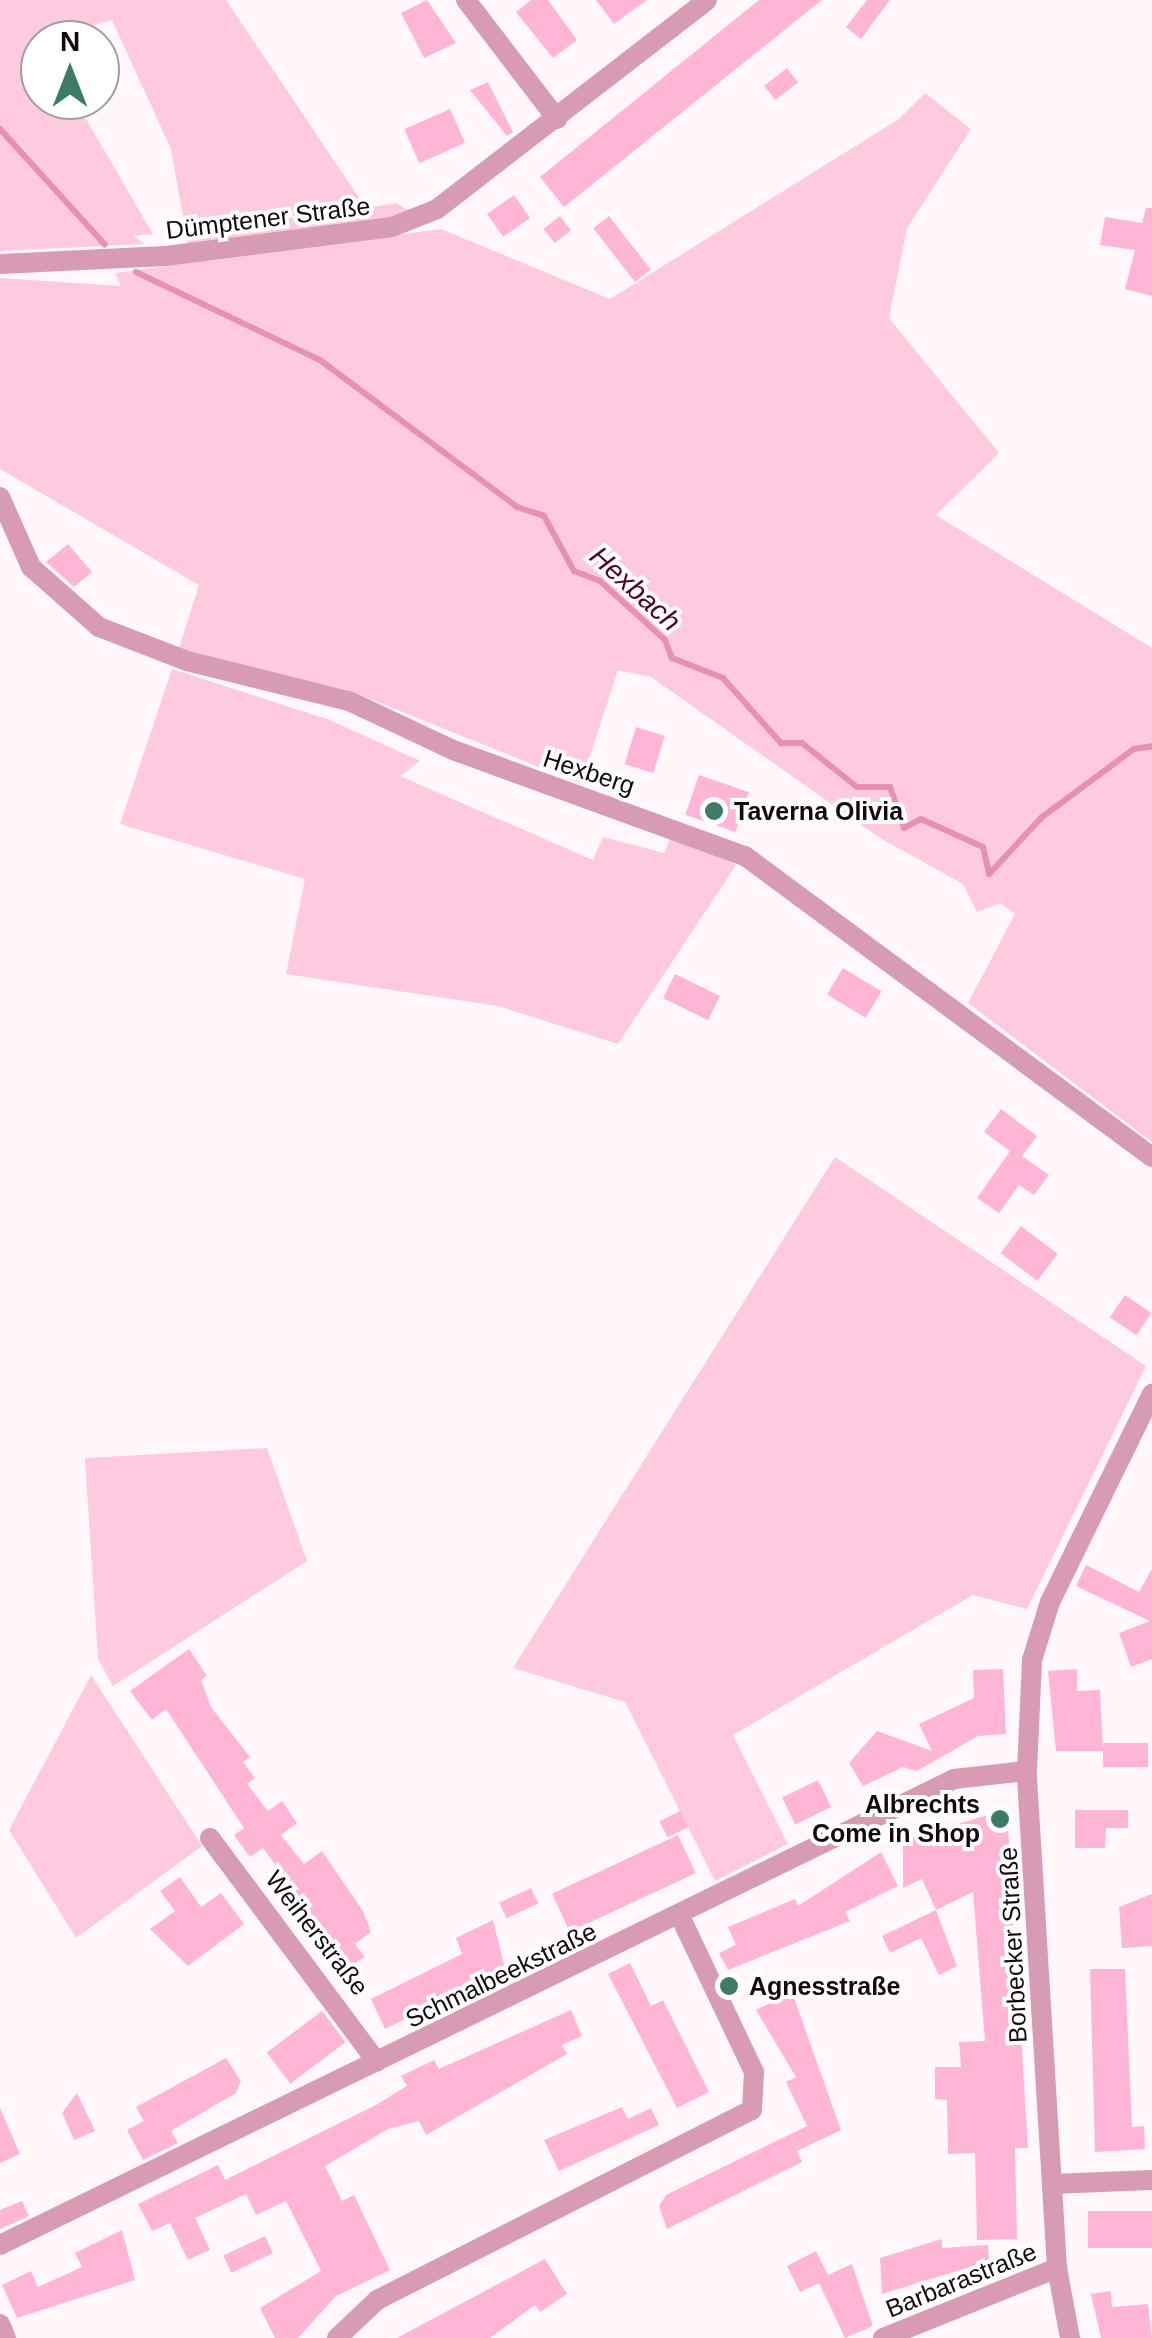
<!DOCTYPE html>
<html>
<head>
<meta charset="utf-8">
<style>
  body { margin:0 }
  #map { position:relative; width:1152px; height:2338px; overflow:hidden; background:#fff7fa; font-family:Helvetica,sans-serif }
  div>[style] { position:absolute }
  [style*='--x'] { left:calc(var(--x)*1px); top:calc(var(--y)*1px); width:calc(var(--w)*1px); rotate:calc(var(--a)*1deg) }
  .green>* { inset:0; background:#fecae0 }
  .stream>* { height:6px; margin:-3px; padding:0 3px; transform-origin:3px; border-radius:3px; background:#e68fb7 }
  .building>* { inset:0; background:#ffb6d6; transform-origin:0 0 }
  .minor>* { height:20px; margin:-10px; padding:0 10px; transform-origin:10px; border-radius:10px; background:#d79bb5 }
  .dots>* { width:28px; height:28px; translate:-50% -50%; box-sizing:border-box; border:5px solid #fff; border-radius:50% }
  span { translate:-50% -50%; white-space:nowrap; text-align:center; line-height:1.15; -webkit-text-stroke:8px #fff; paint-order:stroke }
  .street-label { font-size:25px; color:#14090e }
  .poi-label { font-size:25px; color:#14090e; font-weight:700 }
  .left { translate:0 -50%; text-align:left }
  .right { translate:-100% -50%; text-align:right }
  .water-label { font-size:28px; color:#4f0030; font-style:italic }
  .north { position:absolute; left:20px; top:20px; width:100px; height:100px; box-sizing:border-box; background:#fff; border:2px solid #a19d9f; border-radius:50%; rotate:0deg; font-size:28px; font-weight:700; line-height:40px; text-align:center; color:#14090e }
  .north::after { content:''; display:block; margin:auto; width:35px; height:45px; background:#3d7b68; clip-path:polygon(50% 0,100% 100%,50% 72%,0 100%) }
</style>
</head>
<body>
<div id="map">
  <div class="green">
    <i style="clip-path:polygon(0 0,226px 0,366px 208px,396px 203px,413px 213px,189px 251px,171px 149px,112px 20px,40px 40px,40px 100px,75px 100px,153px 234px,134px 236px,144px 244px,0 251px)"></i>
    <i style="clip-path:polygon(925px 93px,971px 129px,907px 228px,889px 318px,999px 453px,936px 515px,1152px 648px,1152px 1142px,968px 1003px,1015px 914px,1000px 903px,977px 912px,963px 884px,880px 838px,651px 677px,618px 670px,581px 784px,348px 690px,178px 651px,199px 585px,0 469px,0 278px,121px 286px,115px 273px,441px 229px,610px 299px,899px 119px)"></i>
    <i style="clip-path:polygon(172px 669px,330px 720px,420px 761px,400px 776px,593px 860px,603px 837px,664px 853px,673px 832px,736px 865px,618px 1044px,498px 1006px,286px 974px,305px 879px,120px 824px)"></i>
    <i style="clip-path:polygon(835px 1157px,1146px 1366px,1027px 1609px,973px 1595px,733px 1735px,788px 1844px,715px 1881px,625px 1702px,513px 1668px)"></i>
    <i style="clip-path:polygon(267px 1448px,307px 1561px,113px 1686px,98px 1659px,85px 1458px)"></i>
    <i style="clip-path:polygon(91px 1675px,202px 1846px,76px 1938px,9px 1830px)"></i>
  </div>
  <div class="stream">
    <i style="--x:0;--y:129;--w:156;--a:47.8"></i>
    <i style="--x:136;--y:272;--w:204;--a:25.6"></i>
    <i style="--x:320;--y:360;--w:246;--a:36.7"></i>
    <i style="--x:517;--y:507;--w:28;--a:18"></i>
    <i style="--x:544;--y:516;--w:63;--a:61.4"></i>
    <i style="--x:574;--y:571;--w:28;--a:21"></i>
    <i style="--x:600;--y:581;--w:88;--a:42.2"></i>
    <i style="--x:665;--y:640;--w:19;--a:69"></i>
    <i style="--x:672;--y:658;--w:55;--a:21.4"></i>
    <i style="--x:723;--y:678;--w:87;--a:48.3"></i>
    <i style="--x:781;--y:743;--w:21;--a:0"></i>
    <i style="--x:802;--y:743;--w:70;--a:38.7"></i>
    <i style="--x:857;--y:787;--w:33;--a:0"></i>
    <i style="--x:890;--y:787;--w:43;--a:71.1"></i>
    <i style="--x:904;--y:828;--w:19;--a:-28"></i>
    <i style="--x:921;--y:819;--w:68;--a:24.3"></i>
    <i style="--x:983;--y:847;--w:28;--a:77"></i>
    <i style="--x:989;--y:874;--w:78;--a:-47.1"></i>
    <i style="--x:1042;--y:817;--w:114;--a:-36.5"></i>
    <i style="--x:1134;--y:749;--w:18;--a:-9"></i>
  </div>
  <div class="building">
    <i style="clip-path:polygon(427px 0,456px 43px,424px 58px,401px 13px)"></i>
    <i style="clip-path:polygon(531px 0,548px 0,577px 40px,553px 58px,516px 12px)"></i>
    <i style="clip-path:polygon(596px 0,647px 0,614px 24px)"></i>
    <i style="clip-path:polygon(759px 0,822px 0,564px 207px,540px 177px)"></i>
    <i style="clip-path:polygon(867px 0,890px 0,861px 39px,846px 27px)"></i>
    <i style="left:787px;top:68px;width:18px;height:29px;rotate:52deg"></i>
    <i style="clip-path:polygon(488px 82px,513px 132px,507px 136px,470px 90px)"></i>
    <i style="left:450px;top:109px;width:37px;height:50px;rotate:66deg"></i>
    <i style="left:514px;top:195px;width:28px;height:33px;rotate:55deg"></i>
    <i style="clip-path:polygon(1146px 208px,1152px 208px,1152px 296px,1125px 289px,1135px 250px,1100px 245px,1105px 217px,1142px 223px)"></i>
    <i style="left:560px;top:216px;width:18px;height:21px;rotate:52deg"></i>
    <i style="left:609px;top:216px;width:68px;height:20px;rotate:52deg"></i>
    <i style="clip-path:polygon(68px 544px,92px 572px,74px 587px,46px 562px)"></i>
    <i style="left:636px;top:727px;width:30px;height:39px;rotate:17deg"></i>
    <i style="left:699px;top:775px;width:53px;height:42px;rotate:19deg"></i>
    <i style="left:843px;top:968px;width:45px;height:31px;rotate:31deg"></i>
    <i style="left:675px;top:974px;width:50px;height:27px;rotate:26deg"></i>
    <i style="clip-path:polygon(1001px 1109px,1037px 1136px,1022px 1156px,1049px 1175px,1034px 1195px,1019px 1185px,999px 1213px,977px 1198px,1010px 1151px,984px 1132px)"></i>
    <i style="left:1021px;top:1226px;width:46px;height:34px;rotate:37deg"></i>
    <i style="left:1125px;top:1295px;width:32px;height:27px;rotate:34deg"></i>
    <i style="clip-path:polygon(1086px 1565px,1139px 1592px,1152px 1569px,1152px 1659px,1131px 1667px,1119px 1633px,1150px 1621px,1076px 1586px)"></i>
    <i style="clip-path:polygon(189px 1649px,207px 1676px,201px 1680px,211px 1707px,250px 1757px,243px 1762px,255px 1778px,247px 1784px,268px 1811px,282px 1801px,297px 1823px,281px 1835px,304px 1864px,322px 1851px,363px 1911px,371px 1932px,355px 1944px,365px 1957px,350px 1966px,263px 1848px,250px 1857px,234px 1835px,244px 1828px,166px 1709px,152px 1720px,130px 1691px)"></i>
    <i style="clip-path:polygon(1003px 1669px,1006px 1734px,978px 1736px,917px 1771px,903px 1767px,863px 1786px,849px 1763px,877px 1731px,932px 1751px,919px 1724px,974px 1698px,973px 1670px)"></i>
    <i style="clip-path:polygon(1077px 1669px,1077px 1691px,1100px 1690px,1103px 1751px,1056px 1751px,1048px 1671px)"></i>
    <i style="left:1103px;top:1743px;width:45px;height:24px"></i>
    <i style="left:818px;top:1780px;width:30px;height:40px;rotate:64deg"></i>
    <i style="clip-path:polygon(1007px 1809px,1028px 2148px,1015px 2148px,1017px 2239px,977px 2240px,975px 2153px,948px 2154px,947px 2100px,935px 2099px,935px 2067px,961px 2067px,959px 2042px,985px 2041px,973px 1892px,936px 1910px,957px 1966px,939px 1975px,921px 1938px,890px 1953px,882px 1936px,936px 1910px,922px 1879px,903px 1888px,903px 1841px)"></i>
    <i style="clip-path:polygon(1075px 1810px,1128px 1810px,1128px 1828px,1106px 1828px,1105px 1848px,1075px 1848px)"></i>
    <i style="left:680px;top:1811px;width:18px;height:23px;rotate:63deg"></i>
    <i style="left:678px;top:1835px;width:42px;height:139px;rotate:65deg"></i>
    <i style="clip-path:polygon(881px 1852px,898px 1886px,845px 1912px,850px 1921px,728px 1970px,719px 1953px,736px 1945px,728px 1927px,795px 1899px,798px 1906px)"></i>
    <i style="clip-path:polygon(180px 1877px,201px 1907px,221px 1893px,244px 1924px,188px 1966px,150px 1929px,175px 1911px,160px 1891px)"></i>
    <i style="left:531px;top:1888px;width:17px;height:35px;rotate:65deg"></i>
    <i style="clip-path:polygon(1152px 1894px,1152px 1946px,1122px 1948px,1119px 1907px)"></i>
    <i style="clip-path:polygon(493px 1920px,505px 1969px,385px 2029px,371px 1999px,462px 1954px,456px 1938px)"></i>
    <i style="clip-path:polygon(630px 1963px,651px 2006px,663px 2000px,709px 2092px,677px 2108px,608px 1974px)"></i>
    <i style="clip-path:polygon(1090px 1969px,1125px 1969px,1132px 2127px,1144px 2126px,1145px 2149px,1095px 2152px)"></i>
    <i style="clip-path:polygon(792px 1992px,841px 2130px,797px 2151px,802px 2162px,667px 2229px,659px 2206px,666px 2195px,807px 2126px,786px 2082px,796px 2077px,756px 2010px)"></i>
    <i style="clip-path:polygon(571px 2010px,582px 2036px,562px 2045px,567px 2054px,426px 2135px,419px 2121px,388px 2129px,325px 2166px,342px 2201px,354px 2195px,390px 2270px,336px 2296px,298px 2338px,275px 2338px,260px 2308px,321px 2271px,286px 2201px,256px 2215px,246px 2194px,195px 2218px,210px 2250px,188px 2260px,170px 2223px,152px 2231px,138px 2204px,218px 2165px,225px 2180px,376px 2105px,407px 2086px,401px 2076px,434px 2060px,439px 2069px)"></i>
    <i style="left:322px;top:2011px;width:39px;height:69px;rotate:53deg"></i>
    <i style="clip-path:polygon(226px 2058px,241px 2081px,236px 2093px,171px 2131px,178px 2143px,143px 2160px,127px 2130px,144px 2121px,136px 2107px)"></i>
    <i style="clip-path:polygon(77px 2093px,95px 2131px,74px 2140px,62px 2113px)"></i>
    <i style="clip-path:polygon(622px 2107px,628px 2119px,651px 2108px,659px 2125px,559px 2171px,544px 2140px)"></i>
    <i style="clip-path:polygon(0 2108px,20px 2154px,0 2163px)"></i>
    <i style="clip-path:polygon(22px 2201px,29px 2216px,0 2229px,0 2210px)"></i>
    <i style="left:1152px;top:2211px;width:37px;height:64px;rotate:90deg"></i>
    <i style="clip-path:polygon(122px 2230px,135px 2280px,17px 2318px,2px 2285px,31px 2271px,38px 2287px,82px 2267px,75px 2253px)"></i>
    <i style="left:265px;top:2236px;width:19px;height:46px;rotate:65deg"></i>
    <i style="clip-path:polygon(942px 2239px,942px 2248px,988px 2245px,989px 2261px,882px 2294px,880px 2258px)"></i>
    <i style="clip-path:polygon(816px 2251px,828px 2275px,852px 2264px,873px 2326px,845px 2338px,819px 2283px,800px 2292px,787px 2266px)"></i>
    <i style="clip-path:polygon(545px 2259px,567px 2294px,540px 2312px,535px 2305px,490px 2338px,397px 2338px)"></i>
    <i style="clip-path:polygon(1111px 2291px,1112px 2307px,1148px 2304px,1152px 2338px,1101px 2338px,1091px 2294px)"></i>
  </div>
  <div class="minor">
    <i style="--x:466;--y:0;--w:150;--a:52.6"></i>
    <i style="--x:0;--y:264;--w:166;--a:-2.8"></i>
    <i style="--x:166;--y:256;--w:228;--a:-7.3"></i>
    <i style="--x:392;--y:227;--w:48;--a:-21.8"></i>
    <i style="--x:437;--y:209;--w:341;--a:-37.7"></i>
    <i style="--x:0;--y:497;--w:77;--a:66.1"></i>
    <i style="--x:31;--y:567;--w:91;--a:41.4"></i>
    <i style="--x:99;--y:627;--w:94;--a:21.1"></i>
    <i style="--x:187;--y:661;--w:167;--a:13.9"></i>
    <i style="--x:349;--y:701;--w:115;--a:25.2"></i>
    <i style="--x:453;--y:750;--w:311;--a:20"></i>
    <i style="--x:745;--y:856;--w:506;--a:36.49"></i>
    <i style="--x:210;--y:1838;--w:279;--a:53.3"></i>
    <i style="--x:1052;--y:2184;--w:100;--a:-2.3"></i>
    <i style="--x:0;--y:2245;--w:1062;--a:-26.03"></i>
    <i style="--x:954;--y:1779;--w:73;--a:-6.3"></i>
    <i style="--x:0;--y:2324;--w:15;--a:67"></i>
    <i style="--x:337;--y:2338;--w:55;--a:-43.5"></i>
    <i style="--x:377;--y:2300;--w:420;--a:-26.9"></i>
    <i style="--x:752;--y:2110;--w:38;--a:-87"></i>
    <i style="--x:754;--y:2072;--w:173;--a:-115.4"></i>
    <i style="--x:883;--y:2338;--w:188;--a:-21.9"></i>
    <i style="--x:1070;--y:2338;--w:71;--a:-100.5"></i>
    <i style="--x:1057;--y:2268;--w:498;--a:-93.5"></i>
    <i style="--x:1027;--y:1771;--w:111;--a:-87.4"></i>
    <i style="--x:1032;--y:1660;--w:61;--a:-72.8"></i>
    <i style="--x:1050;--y:1602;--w:232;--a:-63.9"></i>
  </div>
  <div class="dots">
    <i style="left:714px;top:811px;background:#3d7b68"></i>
    <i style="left:1000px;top:1819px;background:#3d7b68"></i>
    <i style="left:729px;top:1986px;background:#3d7b68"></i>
  </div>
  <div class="street-label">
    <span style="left:268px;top:218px;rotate:-7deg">Dümptener Straße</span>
    <span style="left:589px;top:772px;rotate:18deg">Hexberg</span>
    <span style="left:317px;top:1933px;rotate:52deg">Weiherstraße</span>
    <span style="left:1013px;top:1945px;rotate:-93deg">Borbecker Straße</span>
    <span style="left:501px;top:1975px;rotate:-26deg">Schmalbeekstraße</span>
    <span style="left:961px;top:2280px;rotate:-22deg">Barbarastraße</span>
  </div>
  <div class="poi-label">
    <span class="left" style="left:734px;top:811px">Taverna Olivia</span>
    <span class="right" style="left:980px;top:1819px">Albrechts<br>Come in Shop</span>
    <span class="left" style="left:749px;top:1986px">Agnesstraße</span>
  </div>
  <div class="water-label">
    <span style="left:635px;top:589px;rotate:42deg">Hexbach</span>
  </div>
  <div class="north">N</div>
</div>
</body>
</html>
